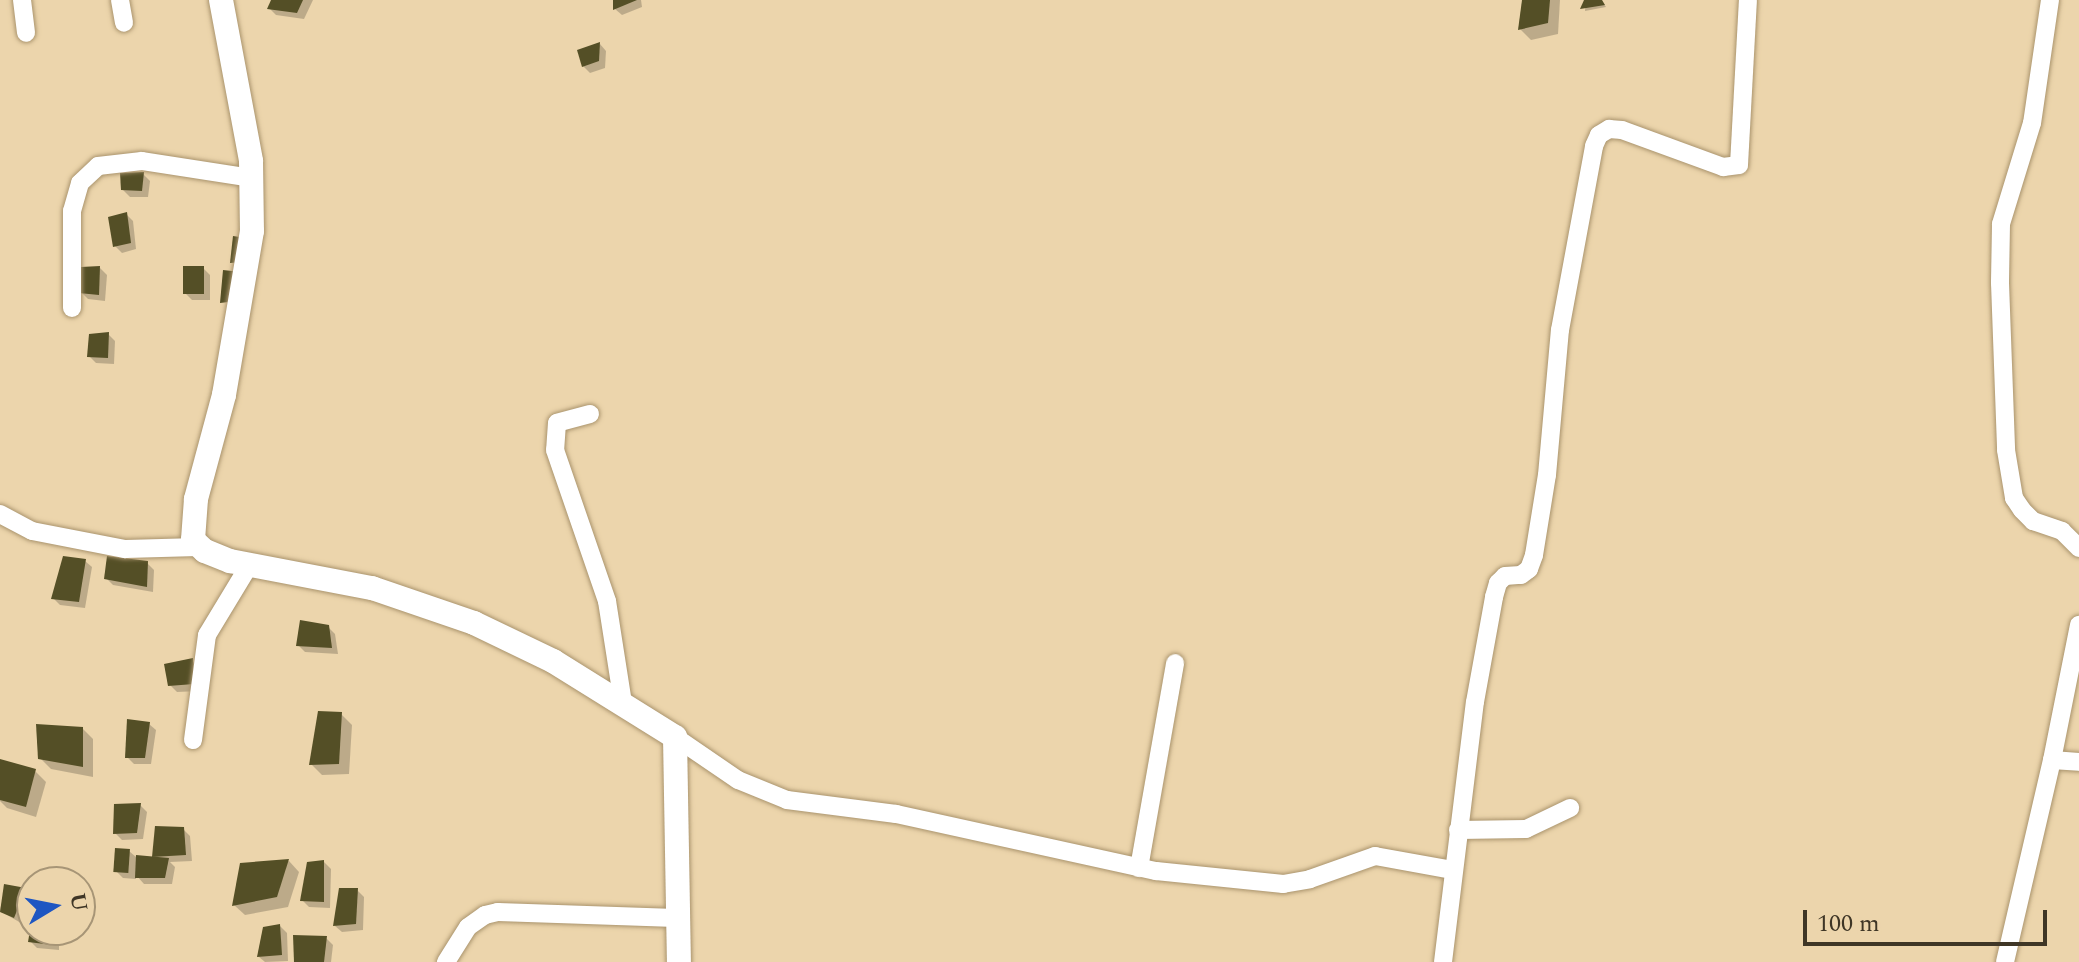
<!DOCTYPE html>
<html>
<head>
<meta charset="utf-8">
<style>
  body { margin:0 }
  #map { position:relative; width:2079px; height:962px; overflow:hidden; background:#ecd5ac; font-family:Spectral,serif }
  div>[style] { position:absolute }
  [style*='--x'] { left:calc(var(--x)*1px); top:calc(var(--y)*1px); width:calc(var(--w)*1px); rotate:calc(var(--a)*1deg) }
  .shadow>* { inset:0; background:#0003 }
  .building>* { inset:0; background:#544f26; transform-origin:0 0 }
  .roads { filter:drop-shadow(0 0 2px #aa946d) drop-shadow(0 0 2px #aa946d) }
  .street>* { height:18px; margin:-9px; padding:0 9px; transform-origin:9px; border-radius:9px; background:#fff }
  .secondary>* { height:24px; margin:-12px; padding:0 12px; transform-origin:12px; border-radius:12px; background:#fff }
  span { translate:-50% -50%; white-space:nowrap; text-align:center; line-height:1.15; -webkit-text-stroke:8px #ecd5ac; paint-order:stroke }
  .north { position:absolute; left:16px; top:866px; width:80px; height:80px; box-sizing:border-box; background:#ecd5ac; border:2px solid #a79576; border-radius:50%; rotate:80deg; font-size:22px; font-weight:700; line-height:32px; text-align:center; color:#3f3626 }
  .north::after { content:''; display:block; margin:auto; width:28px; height:36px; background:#1e56c2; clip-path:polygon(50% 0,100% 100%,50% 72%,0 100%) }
  .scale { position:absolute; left:1803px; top:910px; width:244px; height:36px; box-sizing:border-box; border:4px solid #3f3626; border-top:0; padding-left:10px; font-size:24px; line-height:28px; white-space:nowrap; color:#3f3626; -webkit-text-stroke:6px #ecd5ac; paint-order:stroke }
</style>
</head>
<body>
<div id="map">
  <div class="shadow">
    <i style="clip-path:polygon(273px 0,313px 0,304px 19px,276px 15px,270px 9px)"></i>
    <i style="clip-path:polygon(615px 0,641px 0,642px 7px,622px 15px,615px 9px)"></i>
    <i style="clip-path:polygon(1524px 0,1560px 0,1558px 34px,1531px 40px,1520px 29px)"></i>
    <i style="clip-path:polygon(1586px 0,1601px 0,1606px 7px,1585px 11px)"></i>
    <i style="clip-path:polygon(600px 44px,606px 51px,605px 68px,590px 73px,583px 66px)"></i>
    <i style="clip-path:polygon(143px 174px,150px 181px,148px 197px,130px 197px,123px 190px)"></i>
    <i style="clip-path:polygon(126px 214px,133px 221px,136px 249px,122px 253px,115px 246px)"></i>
    <i style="clip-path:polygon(100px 268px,107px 275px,105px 301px,88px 299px,81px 292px)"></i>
    <i style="clip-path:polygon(203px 268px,210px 275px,210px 300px,192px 300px,185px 293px)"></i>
    <i style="clip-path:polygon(108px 334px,115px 341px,114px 364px,96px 363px,89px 356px)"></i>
    <i style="clip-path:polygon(85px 561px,92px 567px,85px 608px,60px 605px,53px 598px)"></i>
    <i style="clip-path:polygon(147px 563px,154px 570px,153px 592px,113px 585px,106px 578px)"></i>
    <i style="clip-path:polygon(328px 627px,335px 634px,338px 654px,305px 652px,298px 645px)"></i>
    <i style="clip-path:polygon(192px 661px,199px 667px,200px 691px,177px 692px,170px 685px)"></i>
    <i style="clip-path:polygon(341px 714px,352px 725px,349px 774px,322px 775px,311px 764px)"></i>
    <i style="clip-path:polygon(149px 724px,156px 730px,151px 764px,134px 764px,127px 757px)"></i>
    <i style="clip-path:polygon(82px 728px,93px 739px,93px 777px,51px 769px,40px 758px)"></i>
    <i style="clip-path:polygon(0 761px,35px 771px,46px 782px,36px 817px,7px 808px,0 801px)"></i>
    <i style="clip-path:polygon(140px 805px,147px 812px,143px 839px,122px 840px,115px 833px)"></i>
    <i style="clip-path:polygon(156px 828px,183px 829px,190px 836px,192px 861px,170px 862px,175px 867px,172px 884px,144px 884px,136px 875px,136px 879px,123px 878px,116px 871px,129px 851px,136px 857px,154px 859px)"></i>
    <i style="clip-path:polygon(289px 861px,299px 872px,288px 907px,245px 915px,234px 905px,242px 865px)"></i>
    <i style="clip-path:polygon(324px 862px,331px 869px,330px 908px,309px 907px,302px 900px)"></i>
    <i style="clip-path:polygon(5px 887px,25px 890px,32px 897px,21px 923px,0 911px)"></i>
    <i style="clip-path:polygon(357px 890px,364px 897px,363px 930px,342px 932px,335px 926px)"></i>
    <i style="clip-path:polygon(280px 926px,287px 933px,288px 961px,265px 962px,259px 957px)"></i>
    <i style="clip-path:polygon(32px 930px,59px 930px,59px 950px,37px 948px,30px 941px)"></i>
    <i style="clip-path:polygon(326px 938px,333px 945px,331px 962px,296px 962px)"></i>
  </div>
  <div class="building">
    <i style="clip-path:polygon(271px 0,303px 0,297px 13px,267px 9px)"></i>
    <i style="clip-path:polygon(613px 0,637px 0,613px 10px)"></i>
    <i style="clip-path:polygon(1522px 0,1550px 0,1548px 23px,1518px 30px)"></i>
    <i style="clip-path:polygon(1584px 0,1602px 0,1605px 5px,1580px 9px)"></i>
    <i style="clip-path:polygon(600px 42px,599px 61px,582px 67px,577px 50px)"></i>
    <i style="clip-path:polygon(144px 172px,142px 191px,121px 190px,120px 173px)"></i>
    <i style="clip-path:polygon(127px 212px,131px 243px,113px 247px,108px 217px)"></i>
    <i style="clip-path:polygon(233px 236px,246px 238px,242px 262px,230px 263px)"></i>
    <i style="clip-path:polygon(100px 266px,99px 295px,79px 293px,81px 267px)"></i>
    <i style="left:204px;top:266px;width:28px;height:21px;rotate:90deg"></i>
    <i style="clip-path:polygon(223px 270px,241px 272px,237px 301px,220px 303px)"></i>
    <i style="clip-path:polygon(109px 332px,108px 358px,87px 357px,89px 334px)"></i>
    <i style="clip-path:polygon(63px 556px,86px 559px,79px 602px,51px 599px)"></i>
    <i style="clip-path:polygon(107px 556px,148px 561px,147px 587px,104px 579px)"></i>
    <i style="clip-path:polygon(300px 620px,329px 625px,332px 648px,296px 646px)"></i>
    <i style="clip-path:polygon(193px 658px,194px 684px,168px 686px,164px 664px)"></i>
    <i style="clip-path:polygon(318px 711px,342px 712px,339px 764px,309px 765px)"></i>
    <i style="clip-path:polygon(127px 719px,150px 722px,145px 758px,125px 758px)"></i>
    <i style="clip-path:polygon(36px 724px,83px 727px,83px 767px,38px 759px)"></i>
    <i style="clip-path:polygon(0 759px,36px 769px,26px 807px,0 800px)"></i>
    <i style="clip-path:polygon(141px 803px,137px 833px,113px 834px,114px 804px)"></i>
    <i style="clip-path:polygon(155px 826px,184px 827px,186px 855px,152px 857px)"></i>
    <i style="left:115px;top:848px;width:15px;height:24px;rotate:4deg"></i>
    <i style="clip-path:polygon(136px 855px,169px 858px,165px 878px,135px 878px)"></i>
    <i style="clip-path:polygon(289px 859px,277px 897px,232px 906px,240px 863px)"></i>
    <i style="clip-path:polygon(324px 860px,324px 902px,300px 901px,307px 862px)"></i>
    <i style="clip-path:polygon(4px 884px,26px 888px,14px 918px,0 912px)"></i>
    <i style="clip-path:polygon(339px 888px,358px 888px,356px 924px,333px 926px)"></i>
    <i style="clip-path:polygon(280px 924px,282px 955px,257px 957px,263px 927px)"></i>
    <i style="clip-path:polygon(30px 930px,53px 930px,53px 945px,28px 942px)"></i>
    <i style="clip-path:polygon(293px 935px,327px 936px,324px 962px,294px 962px)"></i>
  </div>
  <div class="roads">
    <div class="street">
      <i style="--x:22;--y:0;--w:33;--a:83"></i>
      <i style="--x:120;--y:0;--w:23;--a:80"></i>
      <i style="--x:2050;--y:0;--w:124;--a:98.3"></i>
      <i style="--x:2032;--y:123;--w:106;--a:107.1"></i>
      <i style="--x:2001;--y:224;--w:59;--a:91"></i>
      <i style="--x:2000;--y:283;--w:167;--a:87.9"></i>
      <i style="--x:2006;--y:450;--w:49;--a:80.5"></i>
      <i style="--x:2014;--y:498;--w:14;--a:56"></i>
      <i style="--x:2022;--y:510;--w:16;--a:45"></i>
      <i style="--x:2033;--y:521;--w:31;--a:19"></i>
      <i style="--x:2062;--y:531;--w:24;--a:45"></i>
      <i style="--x:72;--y:308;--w:97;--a:-90"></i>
      <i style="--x:72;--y:211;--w:29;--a:-74"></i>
      <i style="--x:80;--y:183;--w:25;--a:-43"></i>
      <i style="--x:98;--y:166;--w:44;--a:-6.5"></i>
      <i style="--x:142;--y:161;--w:111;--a:8.8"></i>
      <i style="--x:590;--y:414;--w:34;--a:165"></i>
      <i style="--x:557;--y:423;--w:27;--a:94"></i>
      <i style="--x:555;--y:450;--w:160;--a:71"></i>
      <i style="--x:607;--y:601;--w:103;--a:81.1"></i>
      <i style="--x:0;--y:514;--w:36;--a:28"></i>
      <i style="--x:32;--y:531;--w:95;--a:11"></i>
      <i style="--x:125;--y:549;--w:73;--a:-1.6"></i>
      <i style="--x:675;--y:737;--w:76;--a:34.3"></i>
      <i style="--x:738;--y:780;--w:53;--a:22.2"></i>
      <i style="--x:787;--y:800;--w:110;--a:7.3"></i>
      <i style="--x:896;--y:814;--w:266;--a:12.4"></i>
      <i style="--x:1156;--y:871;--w:128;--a:5.8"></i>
      <i style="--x:1283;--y:884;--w:27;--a:-10"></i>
      <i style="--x:1310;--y:879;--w:69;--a:-19.5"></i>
      <i style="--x:1375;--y:856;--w:78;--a:10.3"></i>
      <i style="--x:193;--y:740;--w:106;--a:-82.4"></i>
      <i style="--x:207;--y:635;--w:83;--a:-58.8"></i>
      <i style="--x:2052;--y:760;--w:27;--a:4"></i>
      <i style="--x:1458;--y:830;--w:68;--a:-0.8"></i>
      <i style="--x:1526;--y:829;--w:49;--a:-25.5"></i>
      <i style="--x:1139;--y:868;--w:208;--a:-80"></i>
      <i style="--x:446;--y:962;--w:41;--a:-57.8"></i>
      <i style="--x:468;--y:927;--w:21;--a:-35"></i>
      <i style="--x:485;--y:915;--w:13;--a:-13"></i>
      <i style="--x:498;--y:912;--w:178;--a:1.9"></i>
      <i style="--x:1443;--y:962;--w:262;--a:-83"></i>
      <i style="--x:1475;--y:702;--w:107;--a:-79.7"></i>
      <i style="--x:1494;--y:597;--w:15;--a:-74"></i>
      <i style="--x:1498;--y:583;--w:10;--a:-45"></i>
      <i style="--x:1505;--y:576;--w:16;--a:-4"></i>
      <i style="--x:1521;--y:575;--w:10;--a:-37"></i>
      <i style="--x:1529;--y:569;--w:15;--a:-70"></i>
      <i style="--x:1534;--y:555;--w:81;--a:-80.8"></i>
      <i style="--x:1547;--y:475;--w:146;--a:-84.9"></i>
      <i style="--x:1560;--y:330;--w:187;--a:-79.5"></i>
      <i style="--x:1594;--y:146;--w:12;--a:-66"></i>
      <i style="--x:1599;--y:135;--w:12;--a:-31"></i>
      <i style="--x:1609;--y:129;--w:13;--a:4"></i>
      <i style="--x:1622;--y:130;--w:108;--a:20.1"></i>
      <i style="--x:1723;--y:167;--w:16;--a:-7"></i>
      <i style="--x:1739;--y:165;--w:165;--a:-86.9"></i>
      <i style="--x:2005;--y:962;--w:207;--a:-76.9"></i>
      <i style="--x:2052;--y:760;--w:138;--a:-78.7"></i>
    </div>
    <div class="secondary">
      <i style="--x:221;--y:0;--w:164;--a:79.4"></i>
      <i style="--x:251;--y:161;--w:70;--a:89.2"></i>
      <i style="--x:252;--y:231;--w:166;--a:99.7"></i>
      <i style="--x:224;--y:395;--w:108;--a:105.1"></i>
      <i style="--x:196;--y:499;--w:41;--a:94.2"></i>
      <i style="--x:193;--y:540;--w:16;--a:43"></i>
      <i style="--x:205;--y:551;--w:27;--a:22"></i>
      <i style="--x:230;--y:561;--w:145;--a:10.8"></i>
      <i style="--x:372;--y:588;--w:108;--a:18.9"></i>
      <i style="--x:474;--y:623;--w:88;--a:25.7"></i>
      <i style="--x:553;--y:661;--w:144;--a:31.9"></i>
      <i style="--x:675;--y:737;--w:225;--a:89"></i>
    </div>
  </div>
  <div class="north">U</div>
  <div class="scale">100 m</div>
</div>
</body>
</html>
